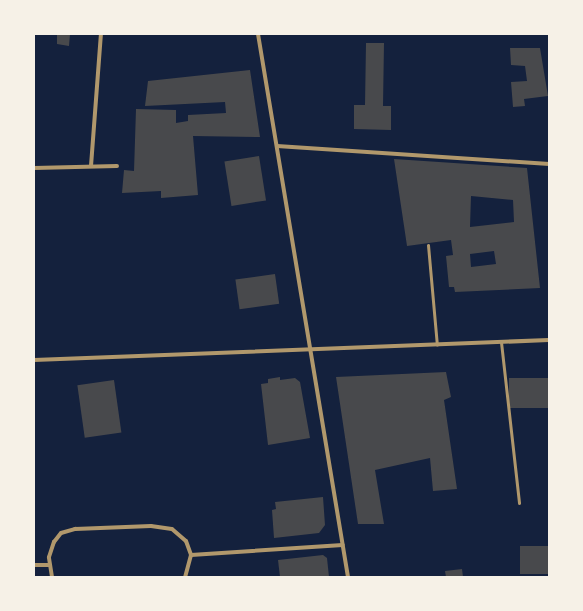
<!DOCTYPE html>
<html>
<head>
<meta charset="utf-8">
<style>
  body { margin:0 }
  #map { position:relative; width:583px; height:611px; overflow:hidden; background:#14213d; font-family:Cabin,sans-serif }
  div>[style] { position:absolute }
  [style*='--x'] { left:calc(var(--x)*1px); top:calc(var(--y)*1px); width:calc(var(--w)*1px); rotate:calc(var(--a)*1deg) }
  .building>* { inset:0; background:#48494c; transform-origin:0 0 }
  .service>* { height:3px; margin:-1.5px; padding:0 1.5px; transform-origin:1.5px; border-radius:1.5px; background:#b1986c }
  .minor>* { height:4px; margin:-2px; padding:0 2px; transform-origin:2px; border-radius:2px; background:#b1986c }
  span { translate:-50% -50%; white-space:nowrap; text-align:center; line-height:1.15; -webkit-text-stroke:4px #f6f1e7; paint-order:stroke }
  .frame { position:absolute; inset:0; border:35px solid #f6f1e7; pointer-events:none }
</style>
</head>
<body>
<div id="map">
  <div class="building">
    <i style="clip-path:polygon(57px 34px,70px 34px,69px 46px,57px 44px)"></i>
    <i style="clip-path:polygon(366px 43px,384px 43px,383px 106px,391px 106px,391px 130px,354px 129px,354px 105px,365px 105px)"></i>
    <i style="clip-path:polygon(510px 48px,540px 48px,548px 96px,524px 99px,525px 106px,513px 107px,511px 82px,527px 81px,525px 66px,511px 65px)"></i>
    <i style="clip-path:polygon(250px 70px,260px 137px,193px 136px,198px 195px,161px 198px,161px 191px,122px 193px,124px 170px,134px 171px,136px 109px,176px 110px,176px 123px,188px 121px,188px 115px,226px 113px,225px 102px,145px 106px,148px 81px)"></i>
    <i style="left:259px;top:156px;width:45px;height:35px;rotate:81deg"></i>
    <i style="clip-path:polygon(evenodd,394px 159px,527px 168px,540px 288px,455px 292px,454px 287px,449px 287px,446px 256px,453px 255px,451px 240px,407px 246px,394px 159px,471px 196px,513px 200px,514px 222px,470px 227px,471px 196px,394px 159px,494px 251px,496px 264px,471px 267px,470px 254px,494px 251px)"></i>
    <i style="left:275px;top:274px;width:30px;height:40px;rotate:82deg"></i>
    <i style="clip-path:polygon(446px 372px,451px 397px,444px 400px,457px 489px,433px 491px,430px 458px,375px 470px,384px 524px,358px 524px,336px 377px)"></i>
    <i style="clip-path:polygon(280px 377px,280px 380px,295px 378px,300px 382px,310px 438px,268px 445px,261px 384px,268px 383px,268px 379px)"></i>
    <i style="left:549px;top:378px;width:30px;height:40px;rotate:90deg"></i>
    <i style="left:114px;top:380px;width:53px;height:37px;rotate:82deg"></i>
    <i style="clip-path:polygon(323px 497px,325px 525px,319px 533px,274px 538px,272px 510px,276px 509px,275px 502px)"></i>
    <i style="left:549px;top:546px;width:28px;height:29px;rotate:90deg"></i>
    <i style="clip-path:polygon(323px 555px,327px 558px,329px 577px,280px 577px,278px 560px)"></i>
    <i style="clip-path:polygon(462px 569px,463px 577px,446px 577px,445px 571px)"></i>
  </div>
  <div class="service">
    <i style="--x:428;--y:245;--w:100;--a:84.9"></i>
    <i style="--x:501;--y:342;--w:162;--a:83.6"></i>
  </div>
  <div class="minor">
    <i style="--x:258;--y:34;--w:550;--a:80.59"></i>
    <i style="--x:277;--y:146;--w:273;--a:3.8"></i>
    <i style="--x:91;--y:166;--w:132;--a:-85.7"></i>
    <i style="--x:34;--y:168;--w:83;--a:-1.4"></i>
    <i style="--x:34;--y:360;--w:515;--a:-2.22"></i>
    <i style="--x:191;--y:555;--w:152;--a:-3.8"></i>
    <i style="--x:34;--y:565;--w:15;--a:0"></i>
    <i style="--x:52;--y:577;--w:20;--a:-99"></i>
    <i style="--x:49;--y:557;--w:16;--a:-72"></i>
    <i style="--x:54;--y:542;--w:11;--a:-52"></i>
    <i style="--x:61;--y:533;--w:15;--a:-16"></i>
    <i style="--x:75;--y:529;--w:76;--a:-2.3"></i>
    <i style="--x:151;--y:526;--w:21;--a:8"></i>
    <i style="--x:172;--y:529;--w:18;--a:41"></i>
    <i style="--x:186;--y:541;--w:15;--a:70"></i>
    <i style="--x:191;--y:555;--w:23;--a:105"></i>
  </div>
  <div class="frame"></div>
</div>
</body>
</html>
